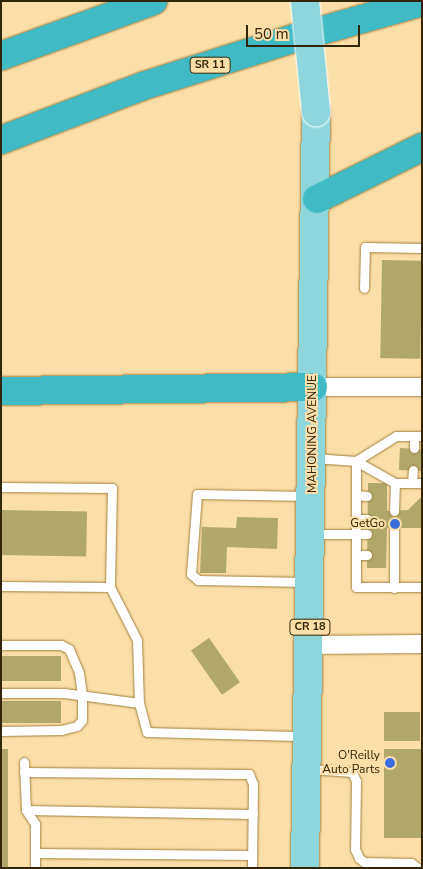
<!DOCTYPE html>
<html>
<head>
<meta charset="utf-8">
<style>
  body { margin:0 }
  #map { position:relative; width:423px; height:869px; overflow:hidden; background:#fbdea8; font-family:"Nunito Sans",sans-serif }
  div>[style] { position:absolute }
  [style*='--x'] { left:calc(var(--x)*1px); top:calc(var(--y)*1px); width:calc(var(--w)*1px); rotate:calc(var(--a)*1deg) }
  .building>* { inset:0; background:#afa86a; transform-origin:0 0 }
  .roads { filter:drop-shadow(0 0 1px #a2813d) drop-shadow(0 0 1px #a2813d) }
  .service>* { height:9px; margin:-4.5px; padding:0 4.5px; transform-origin:4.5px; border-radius:4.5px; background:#fff }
  .minor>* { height:18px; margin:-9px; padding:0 9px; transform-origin:9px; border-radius:9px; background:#fff }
  .primary>* { height:28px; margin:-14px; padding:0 14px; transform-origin:14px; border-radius:14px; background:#8cd6dc }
  .motorway>* { height:28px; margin:-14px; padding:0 14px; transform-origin:14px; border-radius:14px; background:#40bac5 }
  .bridges { filter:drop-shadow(0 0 1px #fff) drop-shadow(0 0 1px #fff) }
  .primary-bridge>* { height:28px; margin:-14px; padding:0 14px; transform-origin:14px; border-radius:14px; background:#8cd6dc }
  .dots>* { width:14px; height:14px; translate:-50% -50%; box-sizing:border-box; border:2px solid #fbdea8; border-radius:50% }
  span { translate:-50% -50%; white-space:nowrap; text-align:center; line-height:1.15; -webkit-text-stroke:4px #fbdea8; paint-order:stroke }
  .shield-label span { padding:1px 4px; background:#fbdea8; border:1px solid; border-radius:4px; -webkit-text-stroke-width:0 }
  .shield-label { font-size:11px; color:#332507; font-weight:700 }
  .street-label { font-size:12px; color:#332507 }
  .poi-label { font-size:12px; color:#332507 }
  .right { translate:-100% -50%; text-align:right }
  .frame { position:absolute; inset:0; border:2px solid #332507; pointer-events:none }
  .scale { position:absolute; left:246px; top:25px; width:114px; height:22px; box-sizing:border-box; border:2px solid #332507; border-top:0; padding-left:6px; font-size:15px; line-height:18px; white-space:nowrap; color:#332507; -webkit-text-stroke:4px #fbdea8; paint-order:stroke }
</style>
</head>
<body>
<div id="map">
  <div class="building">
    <i style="left:382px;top:260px;width:40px;height:98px;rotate:1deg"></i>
    <i style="left:400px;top:448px;width:22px;height:22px;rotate:3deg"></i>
    <i style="clip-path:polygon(368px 483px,387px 483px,387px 511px,408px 510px,422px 496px,422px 528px,387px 528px,386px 568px,367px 568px)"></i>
    <i style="left:1px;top:510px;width:86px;height:45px;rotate:1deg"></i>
    <i style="clip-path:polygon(237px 517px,278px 518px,277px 549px,227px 547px,226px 573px,200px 573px,202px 527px,236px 528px)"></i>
    <i style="left:209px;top:638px;width:54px;height:22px;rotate:55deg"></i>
    <i style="left:1px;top:656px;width:60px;height:25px"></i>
    <i style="left:1px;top:701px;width:60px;height:22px"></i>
    <i style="left:384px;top:712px;width:36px;height:29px"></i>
    <i style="left:1px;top:749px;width:7px;height:119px"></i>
    <i style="left:384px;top:749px;width:38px;height:89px"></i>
  </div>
  <div class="roads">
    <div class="service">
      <i style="--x:364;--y:288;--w:41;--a:-88.6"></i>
      <i style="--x:365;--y:247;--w:57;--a:1"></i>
      <i style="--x:414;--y:436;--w:12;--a:90"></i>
      <i style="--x:422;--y:436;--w:26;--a:180"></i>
      <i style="--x:396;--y:436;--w:47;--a:148"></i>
      <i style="--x:356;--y:461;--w:126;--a:90"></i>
      <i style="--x:356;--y:587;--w:66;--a:0"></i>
      <i style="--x:313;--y:458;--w:43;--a:4"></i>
      <i style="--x:356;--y:461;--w:45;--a:29.4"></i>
      <i style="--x:395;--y:483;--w:27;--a:0"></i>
      <i style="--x:412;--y:483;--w:13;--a:-86"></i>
      <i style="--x:1;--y:487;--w:111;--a:0.5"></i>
      <i style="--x:112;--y:488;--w:99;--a:91.2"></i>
      <i style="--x:110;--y:587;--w:59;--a:63"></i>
      <i style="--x:137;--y:640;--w:63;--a:88.2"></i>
      <i style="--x:139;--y:703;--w:30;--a:75"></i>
      <i style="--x:147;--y:732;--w:158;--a:1.5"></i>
      <i style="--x:356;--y:495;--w:11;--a:5"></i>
      <i style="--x:394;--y:511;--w:28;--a:-88"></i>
      <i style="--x:356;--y:519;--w:11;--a:0"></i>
      <i style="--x:312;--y:534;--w:55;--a:0"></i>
      <i style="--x:356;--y:555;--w:11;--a:0"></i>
      <i style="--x:306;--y:582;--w:108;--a:-178.9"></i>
      <i style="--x:198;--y:580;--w:9;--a:-139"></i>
      <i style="--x:191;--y:574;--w:80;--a:-85.7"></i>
      <i style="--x:197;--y:494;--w:110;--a:1"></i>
      <i style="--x:1;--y:586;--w:109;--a:0.5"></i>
      <i style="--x:394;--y:588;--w:60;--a:-90"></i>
      <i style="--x:1;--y:645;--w:60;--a:0"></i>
      <i style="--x:61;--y:645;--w:9;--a:27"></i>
      <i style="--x:69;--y:649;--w:26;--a:67"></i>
      <i style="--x:79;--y:673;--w:22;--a:82"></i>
      <i style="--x:82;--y:695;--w:25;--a:90"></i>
      <i style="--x:82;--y:720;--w:8;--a:130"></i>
      <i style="--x:77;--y:726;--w:16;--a:166"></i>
      <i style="--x:61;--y:730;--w:60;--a:179"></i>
      <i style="--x:1;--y:693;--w:63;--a:0"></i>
      <i style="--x:64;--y:693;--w:76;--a:7.6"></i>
      <i style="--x:24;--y:762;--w:48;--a:87.6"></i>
      <i style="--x:26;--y:810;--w:17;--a:57"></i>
      <i style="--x:35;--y:824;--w:44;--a:90"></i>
      <i style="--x:310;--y:769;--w:42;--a:4.1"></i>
      <i style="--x:352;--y:772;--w:10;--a:66"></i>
      <i style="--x:356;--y:781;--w:68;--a:90.8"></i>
      <i style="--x:355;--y:849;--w:10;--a:66"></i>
      <i style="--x:359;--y:858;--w:6;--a:39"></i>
      <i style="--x:364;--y:862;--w:47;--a:1.2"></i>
      <i style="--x:411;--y:863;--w:9;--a:36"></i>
      <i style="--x:24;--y:772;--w:225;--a:0.5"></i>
      <i style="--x:249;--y:774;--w:11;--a:68"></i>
      <i style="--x:253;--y:784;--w:84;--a:90.7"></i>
      <i style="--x:26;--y:810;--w:227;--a:1"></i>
      <i style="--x:35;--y:853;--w:217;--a:0.5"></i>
    </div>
    <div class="minor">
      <i style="--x:313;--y:387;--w:109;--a:0"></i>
      <i style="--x:309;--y:645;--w:113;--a:-0.5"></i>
    </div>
    <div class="primary">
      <i style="--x:305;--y:868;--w:756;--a:-89.17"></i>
    </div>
    <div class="motorway">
      <i style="--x:1;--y:56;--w:162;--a:-19.9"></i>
      <i style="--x:1;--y:140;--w:152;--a:-20.8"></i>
      <i style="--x:143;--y:86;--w:159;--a:-17.5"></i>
      <i style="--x:295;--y:38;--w:132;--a:-15.8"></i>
      <i style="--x:317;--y:199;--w:117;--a:-26.3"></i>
      <i style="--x:1;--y:391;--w:312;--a:-0.7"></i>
    </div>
  </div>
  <div class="bridges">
    <div class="primary-bridge">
      <i style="--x:305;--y:1;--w:112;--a:84.3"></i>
    </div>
  </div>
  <div class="dots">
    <i style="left:395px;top:524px;background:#3a6ede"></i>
    <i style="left:390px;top:763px;background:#3a6ede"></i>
  </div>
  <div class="shield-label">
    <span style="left:210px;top:65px">SR 11</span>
    <span style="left:310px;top:627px">CR 18</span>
  </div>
  <div class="street-label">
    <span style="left:313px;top:434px;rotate:-90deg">MAHONING AVENUE</span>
  </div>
  <div class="poi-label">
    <span class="right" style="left:385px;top:524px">GetGo</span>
    <span class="right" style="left:380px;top:763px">O'Reilly<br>Auto Parts</span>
  </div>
  <div class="frame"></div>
  <div class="scale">50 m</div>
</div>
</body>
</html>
